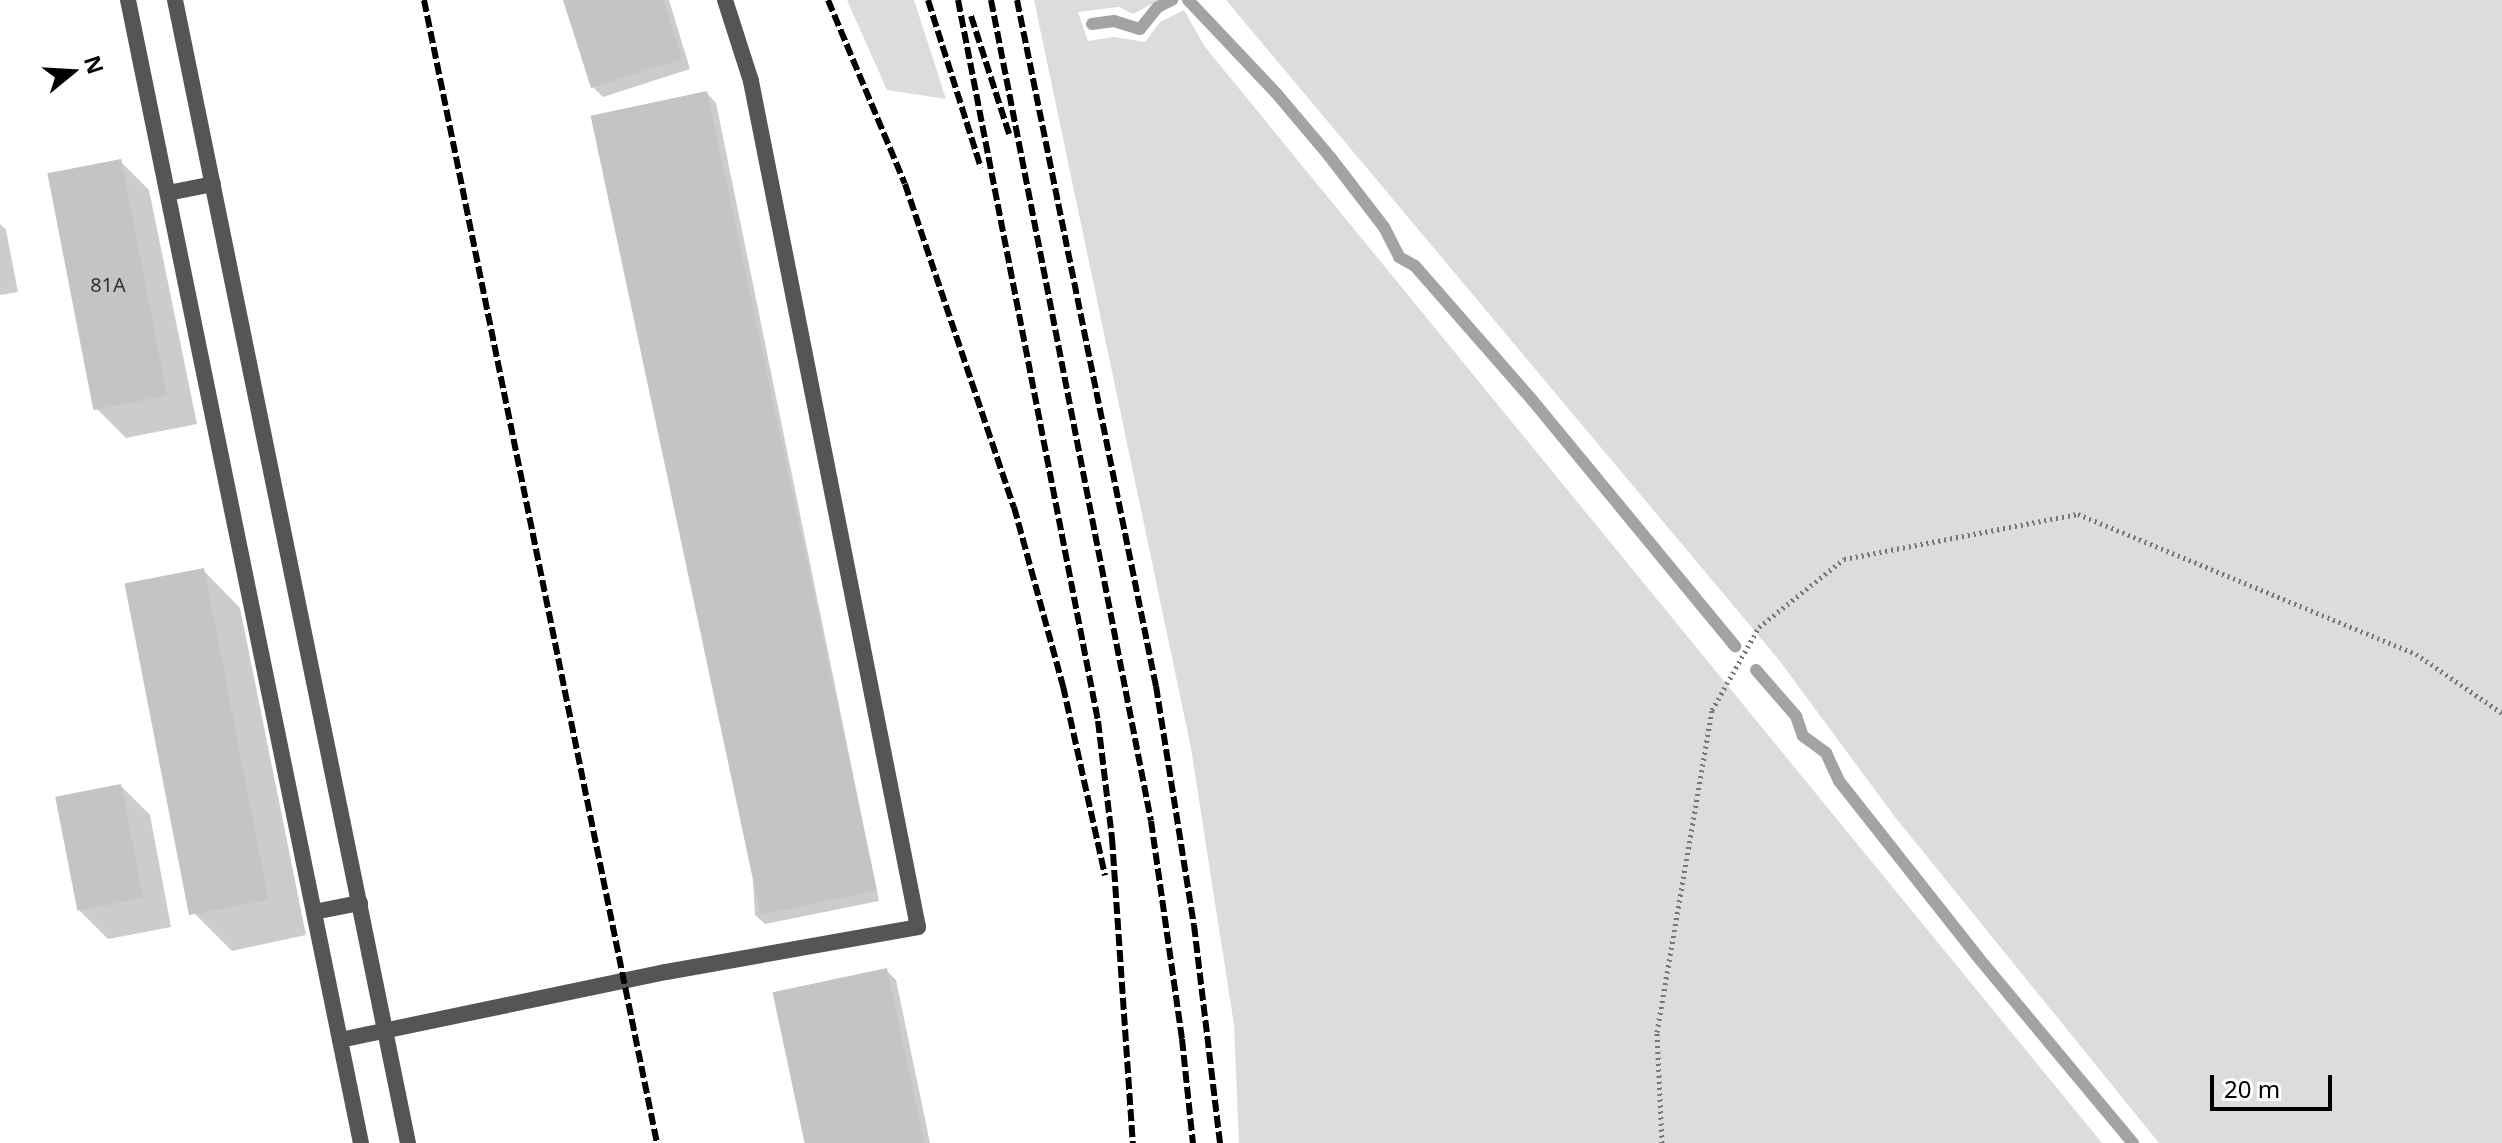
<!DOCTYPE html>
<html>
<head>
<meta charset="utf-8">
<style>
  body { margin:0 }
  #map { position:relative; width:2502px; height:1143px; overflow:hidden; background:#fff; font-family:"Noto Sans",sans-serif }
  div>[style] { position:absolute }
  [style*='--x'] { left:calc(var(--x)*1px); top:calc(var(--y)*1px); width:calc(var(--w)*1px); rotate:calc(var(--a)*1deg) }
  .green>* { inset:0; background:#dcdcdc }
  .shadow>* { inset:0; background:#0003 }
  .stream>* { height:12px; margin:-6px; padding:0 6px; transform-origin:6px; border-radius:6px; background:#a3a3a3 }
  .building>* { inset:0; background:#c4c4c4; transform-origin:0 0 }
  .path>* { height:5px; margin-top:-2.5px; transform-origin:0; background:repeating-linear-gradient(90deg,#777 0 2px,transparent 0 6px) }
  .service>* { height:16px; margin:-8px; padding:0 8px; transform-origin:8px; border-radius:8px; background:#555 }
  .minor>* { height:16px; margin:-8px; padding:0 8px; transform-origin:8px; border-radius:8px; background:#555 }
  .rail>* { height:6px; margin-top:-3px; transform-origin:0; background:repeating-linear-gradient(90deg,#000 0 12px,transparent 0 16px) }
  span { translate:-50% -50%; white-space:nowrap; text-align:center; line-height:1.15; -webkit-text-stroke:8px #fff; paint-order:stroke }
  .number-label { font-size:20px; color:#313131 }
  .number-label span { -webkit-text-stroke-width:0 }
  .north { position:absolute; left:32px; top:32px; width:80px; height:80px; -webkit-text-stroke:6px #fff; paint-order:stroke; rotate:72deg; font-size:22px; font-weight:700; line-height:32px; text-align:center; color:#000 }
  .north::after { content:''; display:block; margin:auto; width:28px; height:36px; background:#000; clip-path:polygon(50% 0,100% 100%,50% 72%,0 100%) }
  .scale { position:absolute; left:2210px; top:1075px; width:122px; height:36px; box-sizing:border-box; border:4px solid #000; border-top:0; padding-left:10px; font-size:24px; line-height:28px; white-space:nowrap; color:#000; -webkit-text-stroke:6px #fff; paint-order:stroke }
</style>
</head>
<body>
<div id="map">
  <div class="green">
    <i style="clip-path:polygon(847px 0,914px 0,946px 99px,887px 90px)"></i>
    <i style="clip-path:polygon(1034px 0,1159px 0,1133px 14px,1119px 7px,1078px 12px,1088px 41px,1114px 37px,1145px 42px,1160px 22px,1184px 10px,1205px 47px,2102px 1143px,1239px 1143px,1234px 1025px,1191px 748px)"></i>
    <i style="clip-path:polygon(1226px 0,2502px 0,2502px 1143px,2159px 1143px,1895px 817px,1779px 660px)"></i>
  </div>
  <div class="shadow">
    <i style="clip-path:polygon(565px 0,669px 0,690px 69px,603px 97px,593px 87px)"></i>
    <i style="clip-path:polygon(707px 93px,716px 103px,879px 901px,765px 924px,755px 915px)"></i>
    <i style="clip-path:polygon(120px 161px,149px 190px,197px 424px,126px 438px,97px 409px)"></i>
    <i style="clip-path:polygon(0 224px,6px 230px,18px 292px,0 295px)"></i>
    <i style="clip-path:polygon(203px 570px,240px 608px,306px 935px,232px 951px,195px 914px)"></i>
    <i style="clip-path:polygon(121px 786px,150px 815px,171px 927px,108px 939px,79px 910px)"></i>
    <i style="clip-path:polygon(887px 971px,896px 980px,930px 1143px,805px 1143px)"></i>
  </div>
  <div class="stream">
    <i style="--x:1188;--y:0;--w:128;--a:46.6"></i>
    <i style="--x:1276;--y:93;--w:84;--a:49.8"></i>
    <i style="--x:1330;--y:157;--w:88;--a:52.4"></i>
    <i style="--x:1384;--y:227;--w:34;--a:63"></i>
    <i style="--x:1399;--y:257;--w:18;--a:29"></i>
    <i style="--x:1415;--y:266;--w:179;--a:48.8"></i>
    <i style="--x:1533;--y:401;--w:318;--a:50.5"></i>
    <i style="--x:1092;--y:24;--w:22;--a:-8"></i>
    <i style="--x:1114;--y:21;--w:27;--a:17"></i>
    <i style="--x:1140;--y:29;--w:28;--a:-51"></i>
    <i style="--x:1158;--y:7;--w:16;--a:-27"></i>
    <i style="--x:1756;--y:670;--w:61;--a:49"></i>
    <i style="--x:1796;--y:716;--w:21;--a:71"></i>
    <i style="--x:1803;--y:736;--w:29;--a:36"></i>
    <i style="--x:1826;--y:753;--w:31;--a:65"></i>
    <i style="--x:1839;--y:781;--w:223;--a:51.7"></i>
    <i style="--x:1977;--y:956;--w:244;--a:50.2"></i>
  </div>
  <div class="building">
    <i style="clip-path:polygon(563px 0,663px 0,682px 59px,591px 88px)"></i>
    <i style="left:707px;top:91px;width:817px;height:119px;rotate:78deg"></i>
    <i style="left:121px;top:159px;width:241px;height:75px;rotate:79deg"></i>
    <i style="left:204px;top:568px;width:338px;height:81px;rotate:79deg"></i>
    <i style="left:121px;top:784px;width:116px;height:67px;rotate:79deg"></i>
    <i style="left:887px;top:968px;width:179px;height:117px;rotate:78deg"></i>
  </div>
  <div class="path">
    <i style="--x:1662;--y:1143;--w:111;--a:-92.6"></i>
    <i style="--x:1657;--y:1032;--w:327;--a:-80.3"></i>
    <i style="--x:1712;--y:710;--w:95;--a:-60.5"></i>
    <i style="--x:1759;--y:627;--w:109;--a:-38.7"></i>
    <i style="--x:1844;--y:559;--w:238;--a:-10.9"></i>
    <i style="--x:2078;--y:514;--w:366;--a:22.5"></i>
    <i style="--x:2416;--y:654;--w:104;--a:34.5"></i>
  </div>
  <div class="service">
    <i style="--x:175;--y:0;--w:1167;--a:78.48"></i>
    <i style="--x:168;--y:193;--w:46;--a:-11.3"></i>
    <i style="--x:314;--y:912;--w:47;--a:-11.1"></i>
    <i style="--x:340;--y:1040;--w:333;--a:-11.8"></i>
    <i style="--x:666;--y:972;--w:256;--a:-10.1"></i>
    <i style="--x:918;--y:927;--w:862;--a:-101.17"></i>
    <i style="--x:751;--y:81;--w:85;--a:-107.8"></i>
  </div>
  <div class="minor">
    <i style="--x:128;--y:0;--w:1167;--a:78.48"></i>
  </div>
  <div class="rail">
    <i style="--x:424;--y:0;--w:1167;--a:78.48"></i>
    <i style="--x:828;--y:0;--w:199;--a:67.3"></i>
    <i style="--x:905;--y:184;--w:341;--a:71.4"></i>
    <i style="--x:1014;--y:507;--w:186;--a:74.7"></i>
    <i style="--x:1063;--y:686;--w:194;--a:77.5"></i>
    <i style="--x:928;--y:0;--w:176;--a:72.5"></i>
    <i style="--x:958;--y:0;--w:734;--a:79.01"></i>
    <i style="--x:1098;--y:721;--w:118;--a:83.2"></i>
    <i style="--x:1112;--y:838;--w:306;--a:86.1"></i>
    <i style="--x:991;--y:0;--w:836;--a:78.97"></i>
    <i style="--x:1151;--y:821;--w:220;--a:81.9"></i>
    <i style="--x:1182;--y:1039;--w:105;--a:84"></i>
    <i style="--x:1017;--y:0;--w:700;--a:78.55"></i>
    <i style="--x:1156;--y:686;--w:242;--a:81"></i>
    <i style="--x:1194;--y:925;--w:220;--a:83.2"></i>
    <i style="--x:971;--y:16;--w:124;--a:72.1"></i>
  </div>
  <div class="number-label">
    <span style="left:108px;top:284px">81A</span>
  </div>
  <div class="north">N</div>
  <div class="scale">20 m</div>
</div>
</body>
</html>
